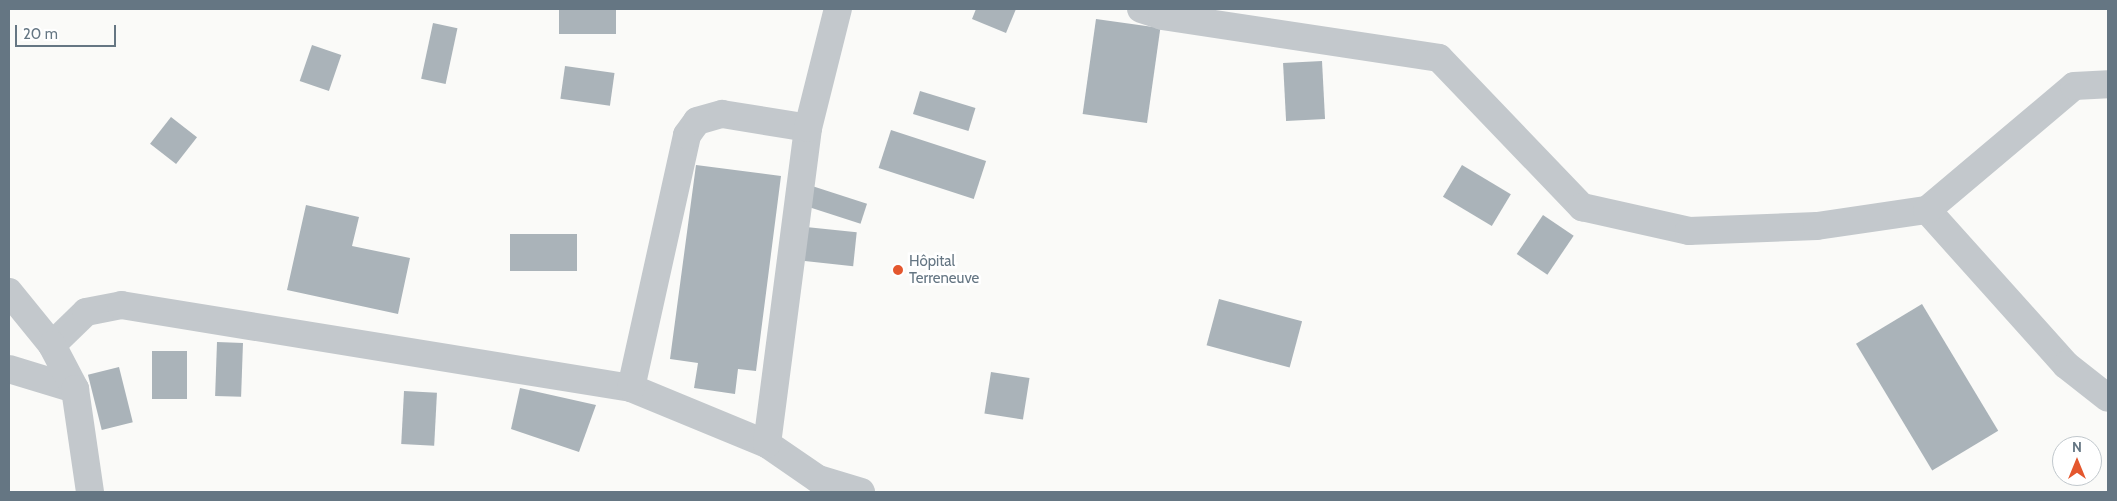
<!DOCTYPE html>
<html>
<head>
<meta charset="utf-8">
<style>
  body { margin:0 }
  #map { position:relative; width:2117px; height:501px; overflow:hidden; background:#fafaf8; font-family:Cabin,sans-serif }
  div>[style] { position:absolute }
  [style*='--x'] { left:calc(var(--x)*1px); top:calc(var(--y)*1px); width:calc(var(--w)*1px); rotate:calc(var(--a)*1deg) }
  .building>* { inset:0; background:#aab3b9; transform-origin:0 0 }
  .minor>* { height:28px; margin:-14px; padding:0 14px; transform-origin:14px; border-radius:14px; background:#c3c8cc }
  .tertiary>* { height:28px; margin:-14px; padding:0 14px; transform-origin:14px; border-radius:14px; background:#c3c8cc }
  .dots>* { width:14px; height:14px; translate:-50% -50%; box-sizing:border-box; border:2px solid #fff; border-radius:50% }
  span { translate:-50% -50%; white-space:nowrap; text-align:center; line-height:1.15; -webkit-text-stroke:5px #fff; paint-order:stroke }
  .poi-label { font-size:15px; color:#657683 }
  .left { translate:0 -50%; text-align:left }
  .frame { position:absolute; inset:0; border:10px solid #657683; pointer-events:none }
  .north { position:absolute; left:2052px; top:436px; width:50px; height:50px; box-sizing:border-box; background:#fff; border:1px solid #c1c8cd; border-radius:50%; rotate:0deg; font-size:14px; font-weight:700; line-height:20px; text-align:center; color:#657683 }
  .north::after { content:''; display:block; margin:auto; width:18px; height:22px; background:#e4572e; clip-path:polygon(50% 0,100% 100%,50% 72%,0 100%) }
  .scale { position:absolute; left:15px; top:25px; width:101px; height:22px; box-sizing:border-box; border:2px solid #657683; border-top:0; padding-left:6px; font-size:15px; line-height:18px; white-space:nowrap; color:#657683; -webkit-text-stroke:4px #fff; paint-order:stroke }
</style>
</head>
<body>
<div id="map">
  <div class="building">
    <i style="left:559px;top:9px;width:57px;height:25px"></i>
    <i style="clip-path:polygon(976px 9px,1016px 9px,1006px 33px,972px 19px)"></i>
    <i style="left:1096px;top:19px;width:65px;height:96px;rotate:8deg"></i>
    <i style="left:433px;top:23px;width:25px;height:57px;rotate:12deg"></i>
    <i style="left:312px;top:45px;width:31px;height:38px;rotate:19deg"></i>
    <i style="left:1322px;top:61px;width:58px;height:39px;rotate:87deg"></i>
    <i style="left:565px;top:66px;width:50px;height:33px;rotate:8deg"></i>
    <i style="left:920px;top:91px;width:58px;height:24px;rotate:17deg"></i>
    <i style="left:171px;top:117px;width:33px;height:34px;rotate:38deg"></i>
    <i style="left:891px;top:130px;width:100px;height:40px;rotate:18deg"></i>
    <i style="clip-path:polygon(696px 165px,781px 176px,756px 371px,738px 369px,735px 394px,694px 388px,698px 363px,670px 359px)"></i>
    <i style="left:1462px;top:165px;width:57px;height:37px;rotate:31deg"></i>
    <i style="left:809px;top:185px;width:61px;height:21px;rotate:18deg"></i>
    <i style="clip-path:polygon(306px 205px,359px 217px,352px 246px,410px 258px,398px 314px,287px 290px)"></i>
    <i style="left:1543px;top:215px;width:37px;height:47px;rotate:34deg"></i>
    <i style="left:806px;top:227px;width:51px;height:34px;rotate:6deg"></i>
    <i style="left:510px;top:234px;width:67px;height:37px"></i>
    <i style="left:1219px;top:299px;width:86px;height:48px;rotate:15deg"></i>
    <i style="left:1922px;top:304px;width:148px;height:77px;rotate:59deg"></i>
    <i style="left:217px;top:342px;width:26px;height:54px;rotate:2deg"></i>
    <i style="left:152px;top:351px;width:35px;height:48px"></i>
    <i style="left:119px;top:367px;width:57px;height:32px;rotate:76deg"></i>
    <i style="left:991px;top:372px;width:39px;height:42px;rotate:9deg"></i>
    <i style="clip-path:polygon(520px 388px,596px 405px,579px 452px,511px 429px)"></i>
    <i style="left:404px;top:391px;width:33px;height:53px;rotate:3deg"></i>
  </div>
  <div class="minor">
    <i style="--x:1141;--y:9;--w:22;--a:18"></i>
    <i style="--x:1162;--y:16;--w:280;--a:8.6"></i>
    <i style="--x:1439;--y:58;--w:207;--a:46.2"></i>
    <i style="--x:1582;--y:207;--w:110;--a:12.6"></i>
    <i style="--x:1689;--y:231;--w:128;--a:-2.2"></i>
    <i style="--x:1817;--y:226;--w:111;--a:-8.3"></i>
    <i style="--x:1927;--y:210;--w:208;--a:48.1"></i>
    <i style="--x:2066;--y:365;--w:53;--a:38.2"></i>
    <i style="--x:1927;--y:210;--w:192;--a:-40.1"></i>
    <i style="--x:2074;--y:86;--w:34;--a:-3"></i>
    <i style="--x:52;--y:345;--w:47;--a:-44.1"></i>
    <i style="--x:86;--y:312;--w:36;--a:-11"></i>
    <i style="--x:121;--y:305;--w:517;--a:9.24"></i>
    <i style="--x:631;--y:388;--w:147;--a:22.4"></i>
    <i style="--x:767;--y:444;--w:62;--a:34.5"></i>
    <i style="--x:818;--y:479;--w:45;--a:16.8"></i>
    <i style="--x:9;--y:369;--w:69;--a:16.9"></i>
    <i style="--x:631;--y:388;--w:259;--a:-77.5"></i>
    <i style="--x:687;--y:135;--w:17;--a:-54"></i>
    <i style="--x:697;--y:121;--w:26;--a:-16"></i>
    <i style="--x:722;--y:114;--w:87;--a:9.2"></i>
    <i style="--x:767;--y:444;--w:319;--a:-82.6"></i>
    <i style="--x:808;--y:128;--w:123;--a:-75.9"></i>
  </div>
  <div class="tertiary">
    <i style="--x:9;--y:292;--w:68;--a:50.9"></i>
    <i style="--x:52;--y:345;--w:50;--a:62.4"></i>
    <i style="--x:75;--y:389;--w:104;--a:81.7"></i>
  </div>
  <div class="dots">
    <i style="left:898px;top:270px;background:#e4572e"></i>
  </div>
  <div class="poi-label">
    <span class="left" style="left:909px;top:270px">Hôpital<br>Terreneuve</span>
  </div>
  <div class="frame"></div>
  <div class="north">N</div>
  <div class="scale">20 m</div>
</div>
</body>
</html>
